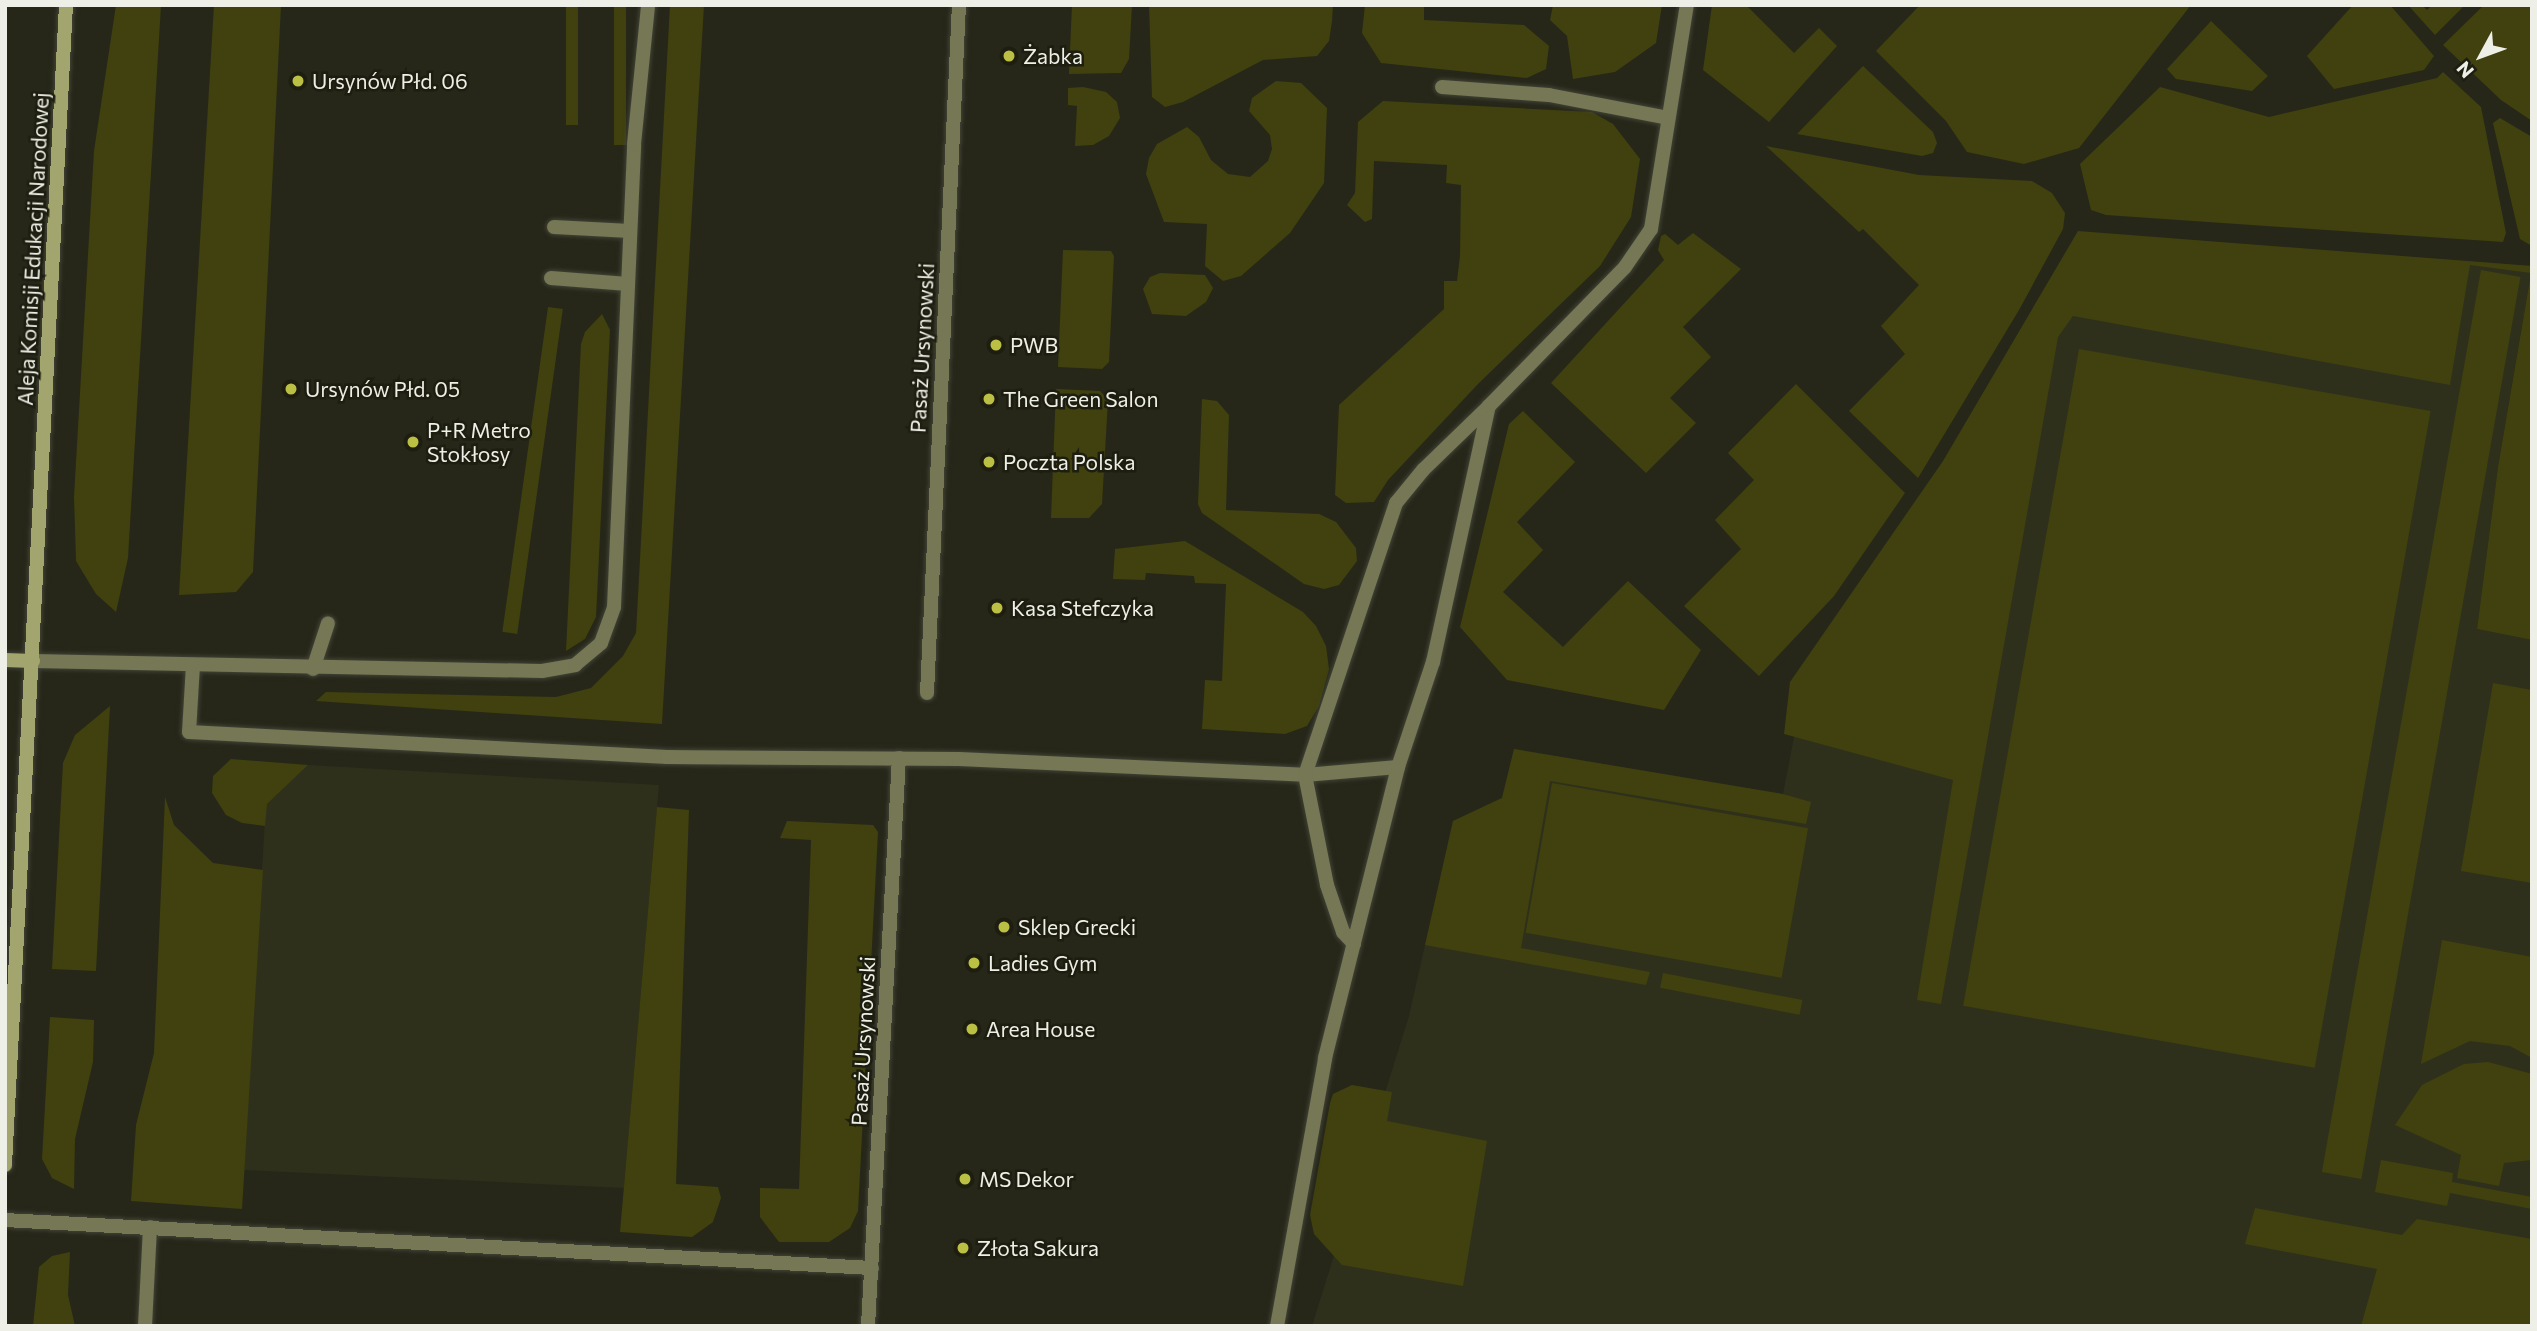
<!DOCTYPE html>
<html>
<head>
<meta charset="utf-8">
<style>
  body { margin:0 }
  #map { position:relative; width:2537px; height:1331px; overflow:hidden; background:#262719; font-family:Commissioner,sans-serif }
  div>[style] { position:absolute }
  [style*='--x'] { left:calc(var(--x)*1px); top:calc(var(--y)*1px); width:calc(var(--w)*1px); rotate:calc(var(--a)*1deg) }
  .built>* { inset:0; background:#2f301b }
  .green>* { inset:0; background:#40410e; transform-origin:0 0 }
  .roads { filter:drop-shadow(0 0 2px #424336) drop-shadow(0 0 2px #424336) }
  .lane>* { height:14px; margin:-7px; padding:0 7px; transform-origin:7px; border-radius:7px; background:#757755 }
  .street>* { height:14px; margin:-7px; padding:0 7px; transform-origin:7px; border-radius:7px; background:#757755 }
  .secondary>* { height:14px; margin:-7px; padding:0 7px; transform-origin:7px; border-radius:7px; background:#a2a66e }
  .dots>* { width:19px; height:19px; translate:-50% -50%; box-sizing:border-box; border:4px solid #1d1d10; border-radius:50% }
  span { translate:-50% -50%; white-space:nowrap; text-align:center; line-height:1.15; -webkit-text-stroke:5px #1d1d10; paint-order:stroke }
  .poi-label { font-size:21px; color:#eeefe6 }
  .left { translate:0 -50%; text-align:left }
  .street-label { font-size:21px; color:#eeefe6 }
  .frame { position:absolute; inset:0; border:7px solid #eeefe6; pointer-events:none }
  .north { position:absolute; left:2446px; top:21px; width:70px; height:70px; -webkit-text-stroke:5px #1d1d10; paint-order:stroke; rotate:229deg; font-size:19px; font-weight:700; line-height:28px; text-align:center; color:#eeefe6 }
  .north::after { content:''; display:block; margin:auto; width:24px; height:32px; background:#eeefe6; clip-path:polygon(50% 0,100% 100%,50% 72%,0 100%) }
</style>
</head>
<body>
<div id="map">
  <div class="built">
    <i style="clip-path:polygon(2081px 232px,2532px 266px,2498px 467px,2477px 629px,2532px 640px,2532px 1326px,1312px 1326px,1409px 1016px,1453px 821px,1502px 798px,1514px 749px,1783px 794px,1803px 691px,1926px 521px)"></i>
    <i style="clip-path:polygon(308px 765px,659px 785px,624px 1188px,244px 1170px,266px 804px)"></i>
  </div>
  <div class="green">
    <i style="clip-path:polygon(116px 5px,161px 5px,128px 558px,116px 612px,96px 594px,76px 561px,74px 497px,94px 151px)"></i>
    <i style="clip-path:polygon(214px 5px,281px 5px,253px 572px,236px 592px,179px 595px)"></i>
    <i style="left:566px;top:5px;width:12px;height:120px"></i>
    <i style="left:614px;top:5px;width:12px;height:140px"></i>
    <i style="clip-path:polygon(670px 5px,704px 5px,662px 724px,316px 701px,326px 692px,556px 697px,591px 688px,623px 656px,636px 633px)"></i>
    <i style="clip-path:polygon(1072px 5px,1132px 5px,1129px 59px,1121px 73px,1069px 74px)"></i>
    <i style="clip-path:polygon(1149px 5px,1333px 5px,1332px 21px,1329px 41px,1317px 56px,1263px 60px,1183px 102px,1165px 107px,1152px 97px)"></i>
    <i style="clip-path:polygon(1365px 5px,1424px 5px,1424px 20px,1524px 25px,1549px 46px,1546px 69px,1527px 78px,1381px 63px,1362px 33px)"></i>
    <i style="clip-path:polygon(1553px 5px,1662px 5px,1656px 43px,1615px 72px,1573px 79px,1567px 36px,1550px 20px)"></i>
    <i style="clip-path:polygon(1712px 5px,1746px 5px,1794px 53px,1819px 28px,1837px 46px,1769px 122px,1703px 70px)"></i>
    <i style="clip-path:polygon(1920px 5px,2191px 5px,2079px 148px,2024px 164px,1967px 152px,1946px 121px,1876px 51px)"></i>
    <i style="clip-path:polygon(2353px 5px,2390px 5px,2434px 56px,2424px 70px,2334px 89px,2307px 56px)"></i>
    <i style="clip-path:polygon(2408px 5px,2422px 5px,2427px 10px,2432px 5px,2465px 5px,2435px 35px)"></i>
    <i style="clip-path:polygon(2484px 5px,2532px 5px,2532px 121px,2501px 100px,2443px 45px)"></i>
    <i style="clip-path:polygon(2211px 21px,2268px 76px,2252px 91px,2176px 79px,2167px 69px)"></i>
    <i style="clip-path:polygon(1863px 66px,1933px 132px,1937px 143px,1933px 153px,1922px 156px,1797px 134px)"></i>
    <i style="clip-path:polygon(2443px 72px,2481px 107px,2506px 233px,2503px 242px,2106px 215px,2091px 210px,2080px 164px,2160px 87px,2269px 117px,2437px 78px)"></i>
    <i style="clip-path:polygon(1276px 81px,1301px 83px,1327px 108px,1324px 183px,1290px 233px,1241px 276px,1223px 281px,1205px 266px,1207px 224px,1164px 222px,1146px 174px,1149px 158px,1157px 144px,1187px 127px,1199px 137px,1211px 160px,1228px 174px,1250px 177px,1268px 161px,1272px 149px,1270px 135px,1249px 111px,1252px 98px)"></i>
    <i style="clip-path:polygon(1083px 87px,1106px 92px,1117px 102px,1120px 118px,1109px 136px,1093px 145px,1075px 146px,1077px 106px,1068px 105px,1068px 88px)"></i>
    <i style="clip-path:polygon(1383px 101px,1592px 112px,1613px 124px,1640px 159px,1631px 217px,1600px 266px,1478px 384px,1388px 480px,1374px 502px,1346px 503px,1335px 495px,1339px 405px,1444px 309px,1444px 281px,1457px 281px,1460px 256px,1461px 185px,1446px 183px,1447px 165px,1374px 161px,1372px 219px,1365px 222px,1347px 205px,1355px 193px,1358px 122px)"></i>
    <i style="clip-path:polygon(2500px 118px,2532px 137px,2532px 246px,2520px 239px,2493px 123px)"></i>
    <i style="clip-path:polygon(1766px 146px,1919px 175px,2032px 181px,2052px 193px,2065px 213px,2063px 229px,2019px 310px,1918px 478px,1849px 411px,1905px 354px,1881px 326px,1919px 285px,1863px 229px,1859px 232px)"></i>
    <i style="clip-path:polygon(2078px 231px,2532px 266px,2532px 640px,2477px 629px,2498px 467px,2531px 273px,2470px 265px,2450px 385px,2073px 316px,2058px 337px,1941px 1004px,1917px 1000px,1953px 780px,1784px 734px,1790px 682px,1943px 461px)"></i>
    <i style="clip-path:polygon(1693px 233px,1741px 269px,1683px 327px,1711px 357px,1670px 398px,1696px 423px,1646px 473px,1551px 383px,1664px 260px,1658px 250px,1661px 236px,1665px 234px,1678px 245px)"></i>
    <i style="clip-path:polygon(1063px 250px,1111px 251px,1114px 256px,1109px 362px,1102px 369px,1058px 367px)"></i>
    <i style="left:2481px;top:270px;width:40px;height:916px;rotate:10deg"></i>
    <i style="clip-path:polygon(1160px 273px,1205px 275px,1213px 288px,1206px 302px,1186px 316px,1152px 314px,1143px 289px,1150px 277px)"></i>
    <i style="left:548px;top:307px;width:15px;height:328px;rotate:8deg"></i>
    <i style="clip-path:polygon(602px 314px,610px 330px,596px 617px,585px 639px,566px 651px,581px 344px,585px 332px)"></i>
    <i style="left:2079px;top:349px;width:357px;height:667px;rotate:10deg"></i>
    <i style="clip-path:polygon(1796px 384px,1905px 493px,1834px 596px,1759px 676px,1684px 606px,1741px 549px,1715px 520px,1754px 480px,1728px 453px)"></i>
    <i style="clip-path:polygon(1056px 389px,1100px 391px,1108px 400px,1102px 504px,1089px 518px,1051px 518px)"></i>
    <i style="clip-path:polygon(1202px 399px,1217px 401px,1229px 415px,1226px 510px,1319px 514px,1336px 522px,1356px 548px,1357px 561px,1339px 585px,1324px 589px,1304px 584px,1202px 513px,1198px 504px)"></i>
    <i style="clip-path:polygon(1523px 411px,1575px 462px,1517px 522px,1543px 550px,1503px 592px,1563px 647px,1628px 581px,1701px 650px,1664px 710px,1507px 680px,1460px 627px,1509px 424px)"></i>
    <i style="clip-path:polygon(1185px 541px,1303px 612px,1316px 626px,1326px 646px,1329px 669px,1319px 706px,1307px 726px,1285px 734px,1202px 729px,1205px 680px,1222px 681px,1226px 584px,1195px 583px,1194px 576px,1146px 573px,1145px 580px,1113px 579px,1115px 549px)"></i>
    <i style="clip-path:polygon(2493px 683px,2532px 690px,2532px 883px,2461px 871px)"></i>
    <i style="clip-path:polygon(110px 706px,96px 971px,52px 969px,63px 763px,75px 735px)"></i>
    <i style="clip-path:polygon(1514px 749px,1783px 794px,1811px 802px,1806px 824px,1550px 781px,1521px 948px,1650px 972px,1646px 985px,1425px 945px,1453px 821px,1502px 798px)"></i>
    <i style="clip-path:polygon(231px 759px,308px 765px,267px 804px,265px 826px,242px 823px,226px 815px,212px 793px,213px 776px)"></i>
    <i style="left:1552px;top:783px;width:260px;height:152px;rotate:10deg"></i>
    <i style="clip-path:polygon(165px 797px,174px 825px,213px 863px,263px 870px,242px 1209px,131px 1201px,136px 1125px,154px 1053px)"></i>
    <i style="clip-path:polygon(657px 807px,689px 810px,676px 1184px,718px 1187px,721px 1198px,713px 1222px,692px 1237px,620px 1232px)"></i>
    <i style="clip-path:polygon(787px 821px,873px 825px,878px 832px,858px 1211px,850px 1228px,829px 1242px,779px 1242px,760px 1217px,760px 1188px,799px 1189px,811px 840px,780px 838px)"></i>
    <i style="clip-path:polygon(2442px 940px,2532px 957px,2532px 1058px,2510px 1046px,2470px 1041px,2421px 1064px)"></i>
    <i style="left:1663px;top:973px;width:142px;height:15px;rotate:11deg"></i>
    <i style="clip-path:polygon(50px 1017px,94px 1020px,93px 1062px,75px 1139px,74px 1189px,52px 1178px,42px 1159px)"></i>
    <i style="clip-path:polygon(2488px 1062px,2532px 1074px,2532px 1160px,2504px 1163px,2499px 1186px,2457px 1178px,2461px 1155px,2395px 1125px,2422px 1085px,2464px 1064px)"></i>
    <i style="clip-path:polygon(1352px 1085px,1392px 1092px,1387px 1121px,1487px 1141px,1463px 1286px,1342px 1265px,1314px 1234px,1310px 1215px,1330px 1103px,1333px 1094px)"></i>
    <i style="clip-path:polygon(2381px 1160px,2453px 1173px,2452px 1182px,2532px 1197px,2532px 1209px,2450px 1193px,2447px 1206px,2375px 1192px)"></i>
    <i style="clip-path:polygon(2255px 1208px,2402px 1235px,2417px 1219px,2532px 1239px,2532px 1326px,2361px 1326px,2377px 1269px,2245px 1244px)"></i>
    <i style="clip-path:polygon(70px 1252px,68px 1295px,75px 1326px,33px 1326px,39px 1267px,52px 1256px)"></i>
  </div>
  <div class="roads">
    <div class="lane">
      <i style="--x:554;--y:227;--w:76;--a:3"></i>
      <i style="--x:551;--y:278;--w:77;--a:4.5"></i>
      <i style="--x:33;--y:661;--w:509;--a:1.13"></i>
      <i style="--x:542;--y:671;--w:34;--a:-10"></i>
      <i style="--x:575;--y:665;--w:34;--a:-40"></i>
      <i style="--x:601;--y:643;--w:38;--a:-70"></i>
      <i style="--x:614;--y:607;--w:463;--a:-87.5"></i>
      <i style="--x:634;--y:144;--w:140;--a:-84.2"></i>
      <i style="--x:193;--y:665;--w:67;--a:93.4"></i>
      <i style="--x:189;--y:732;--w:479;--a:3"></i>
      <i style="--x:313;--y:669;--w:48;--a:-71.9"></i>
      <i style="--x:5;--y:1220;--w:868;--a:3.17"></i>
      <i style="--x:145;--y:1326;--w:99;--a:-87.1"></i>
    </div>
    <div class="street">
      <i style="--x:1442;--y:87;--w:107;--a:4.3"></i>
      <i style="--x:1549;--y:95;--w:121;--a:10.9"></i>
      <i style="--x:927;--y:693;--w:689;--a:-87.34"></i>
      <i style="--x:667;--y:757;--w:292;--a:0.4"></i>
      <i style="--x:959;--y:759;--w:346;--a:2.6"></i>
      <i style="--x:1305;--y:775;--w:93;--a:-4.9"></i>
      <i style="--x:1354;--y:944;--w:16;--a:-133"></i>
      <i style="--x:1343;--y:932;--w:50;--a:-108.8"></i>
      <i style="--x:1327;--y:885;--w:112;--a:-101.3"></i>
      <i style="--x:1305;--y:775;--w:287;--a:-71.5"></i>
      <i style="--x:1396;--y:503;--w:43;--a:-50.7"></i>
      <i style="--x:1423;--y:470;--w:91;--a:-44.1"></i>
      <i style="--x:868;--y:1326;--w:569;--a:-86.88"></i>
      <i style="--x:1277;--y:1326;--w:272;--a:-79.8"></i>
      <i style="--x:1325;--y:1058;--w:300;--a:-75.9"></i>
      <i style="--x:1398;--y:767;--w:111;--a:-71.6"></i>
      <i style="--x:1433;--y:662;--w:262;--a:-77.7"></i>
      <i style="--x:1489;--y:406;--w:194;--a:-45.6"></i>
      <i style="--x:1625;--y:267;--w:46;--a:-55.6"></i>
      <i style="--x:1651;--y:229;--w:227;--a:-80.9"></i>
    </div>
    <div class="secondary">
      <i style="--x:5;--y:660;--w:28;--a:2"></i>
      <i style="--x:5;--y:1165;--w:1162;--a:-86.99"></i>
    </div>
  </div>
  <div class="dots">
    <i style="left:1009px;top:56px;background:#bbc044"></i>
    <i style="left:298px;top:81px;background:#bbc044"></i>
    <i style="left:996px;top:345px;background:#bbc044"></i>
    <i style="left:291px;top:389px;background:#bbc044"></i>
    <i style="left:989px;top:399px;background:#bbc044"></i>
    <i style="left:413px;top:442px;background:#bbc044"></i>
    <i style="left:989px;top:462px;background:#bbc044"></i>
    <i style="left:997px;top:608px;background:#bbc044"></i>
    <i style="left:1004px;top:927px;background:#bbc044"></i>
    <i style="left:974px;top:963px;background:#bbc044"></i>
    <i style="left:972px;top:1029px;background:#bbc044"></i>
    <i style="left:965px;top:1179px;background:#bbc044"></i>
    <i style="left:963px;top:1248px;background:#bbc044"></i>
  </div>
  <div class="poi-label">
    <span class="left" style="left:1023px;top:56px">Żabka</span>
    <span class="left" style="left:312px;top:81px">Ursynów Płd. 06</span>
    <span class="left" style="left:1010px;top:345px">PWB</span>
    <span class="left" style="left:305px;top:389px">Ursynów Płd. 05</span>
    <span class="left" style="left:1003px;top:399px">The Green Salon</span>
    <span class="left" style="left:427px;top:442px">P+R Metro<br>Stokłosy</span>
    <span class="left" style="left:1003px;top:462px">Poczta Polska</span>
    <span class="left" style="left:1011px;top:608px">Kasa Stefczyka</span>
    <span class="left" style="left:1018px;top:927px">Sklep Grecki</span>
    <span class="left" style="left:988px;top:963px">Ladies Gym</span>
    <span class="left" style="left:986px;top:1029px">Area House</span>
    <span class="left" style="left:979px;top:1179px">MS Dekor</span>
    <span class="left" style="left:977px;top:1248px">Złota Sakura</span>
  </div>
  <div class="street-label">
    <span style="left:33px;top:249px;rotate:-87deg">Aleja Komisji Edukacji Narodowej</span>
    <span style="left:922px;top:348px;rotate:-87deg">Pasaż Ursynowski</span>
    <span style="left:863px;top:1041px;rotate:-87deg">Pasaż Ursynowski</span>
  </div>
  <div class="frame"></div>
  <div class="north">N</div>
</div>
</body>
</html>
